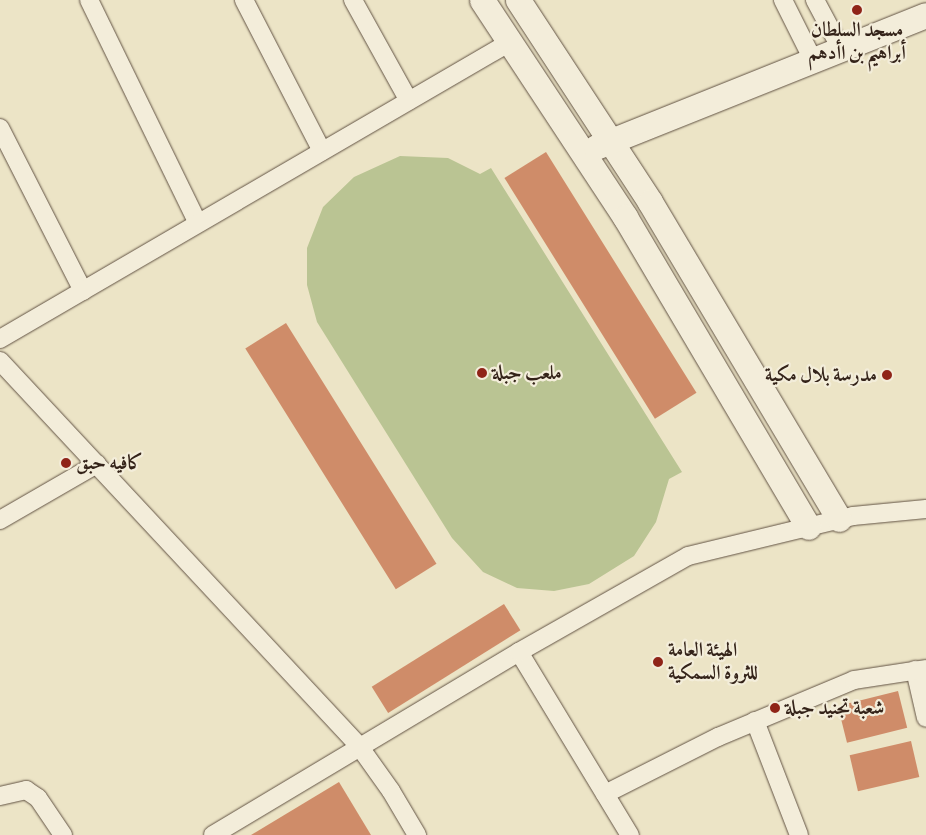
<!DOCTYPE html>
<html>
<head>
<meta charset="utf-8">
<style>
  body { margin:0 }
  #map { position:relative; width:926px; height:835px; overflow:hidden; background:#ece4c6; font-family:"Libre Bodoni",Amiri,serif }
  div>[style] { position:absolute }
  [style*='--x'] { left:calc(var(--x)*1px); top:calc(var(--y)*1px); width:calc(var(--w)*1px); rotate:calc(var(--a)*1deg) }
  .green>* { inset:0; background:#bac493 }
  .building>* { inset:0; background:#cf8c69; transform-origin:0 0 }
  .roads { filter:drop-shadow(0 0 1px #625344) drop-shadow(0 0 1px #625344) }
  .street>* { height:18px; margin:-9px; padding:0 9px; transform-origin:9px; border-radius:9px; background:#f3edda }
  .secondary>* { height:25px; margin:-12.5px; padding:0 12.5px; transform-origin:12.5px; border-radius:12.5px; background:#f3edda }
  .dots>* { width:14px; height:14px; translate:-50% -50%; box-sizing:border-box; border:2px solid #f3edda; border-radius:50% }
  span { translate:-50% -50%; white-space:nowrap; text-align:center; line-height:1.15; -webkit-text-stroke:4.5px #f3edda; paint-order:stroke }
  .poi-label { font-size:20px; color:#342319; font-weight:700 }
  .left { translate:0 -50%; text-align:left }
  .right { translate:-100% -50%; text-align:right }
</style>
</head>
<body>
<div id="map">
  <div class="green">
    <i style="clip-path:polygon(400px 156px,448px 158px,480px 174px,491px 168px,682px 472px,669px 479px,656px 522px,634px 556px,589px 584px,554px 591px,517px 588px,483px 572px,452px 538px,317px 322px,307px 285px,307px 248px,323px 207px,354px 177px)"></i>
  </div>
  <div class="building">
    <i style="left:546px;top:152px;width:284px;height:49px;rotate:58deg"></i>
    <i style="left:286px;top:323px;width:284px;height:48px;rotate:58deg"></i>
    <i style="left:504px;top:604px;width:31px;height:156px;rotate:58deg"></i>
    <i style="left:898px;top:691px;width:38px;height:62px;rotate:76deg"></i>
    <i style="left:911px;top:741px;width:37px;height:63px;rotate:77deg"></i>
    <i style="clip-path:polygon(339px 782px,371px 835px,251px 835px)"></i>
  </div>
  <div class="roads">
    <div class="street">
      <i style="--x:89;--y:0;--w:248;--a:64"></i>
      <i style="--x:244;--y:0;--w:170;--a:62.7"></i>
      <i style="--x:353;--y:0;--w:115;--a:61"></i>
      <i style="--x:783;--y:0;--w:67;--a:63.4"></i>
      <i style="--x:815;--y:0;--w:55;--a:62"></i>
      <i style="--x:0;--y:128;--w:183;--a:63"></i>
      <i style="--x:0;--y:339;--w:590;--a:-30.21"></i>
      <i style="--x:0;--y:361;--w:526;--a:47"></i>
      <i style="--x:359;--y:746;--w:55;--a:54.6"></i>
      <i style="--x:391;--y:791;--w:51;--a:59.4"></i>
      <i style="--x:0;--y:520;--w:112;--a:-30"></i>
      <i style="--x:519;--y:652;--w:214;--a:58.8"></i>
      <i style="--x:915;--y:670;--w:49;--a:77.1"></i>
      <i style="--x:755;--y:721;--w:122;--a:68.9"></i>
      <i style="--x:605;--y:794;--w:127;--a:-26.8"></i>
      <i style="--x:718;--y:737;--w:147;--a:-22.7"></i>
      <i style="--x:854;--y:680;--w:73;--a:-8.7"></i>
      <i style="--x:0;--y:796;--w:27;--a:-13"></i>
      <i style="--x:26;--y:790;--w:14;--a:34"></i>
      <i style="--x:38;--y:798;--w:45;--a:56"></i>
      <i style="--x:213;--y:835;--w:357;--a:-30.9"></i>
      <i style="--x:519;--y:652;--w:194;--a:-29.6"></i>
      <i style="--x:688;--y:556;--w:170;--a:-13.6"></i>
      <i style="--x:853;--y:516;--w:73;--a:-5.5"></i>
    </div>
    <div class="secondary">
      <i style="--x:482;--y:0;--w:260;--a:56.6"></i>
      <i style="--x:625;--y:217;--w:360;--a:59.4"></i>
      <i style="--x:518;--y:0;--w:241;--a:56.8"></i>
      <i style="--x:650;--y:202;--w:369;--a:59.2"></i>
      <i style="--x:596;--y:147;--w:355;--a:-21.8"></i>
    </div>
  </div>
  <div class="dots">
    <i style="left:857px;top:10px;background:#8f2418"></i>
    <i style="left:482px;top:373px;background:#8f2418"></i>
    <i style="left:887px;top:375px;background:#8f2418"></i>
    <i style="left:66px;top:463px;background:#8f2418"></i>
    <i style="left:658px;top:662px;background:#8f2418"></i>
    <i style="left:775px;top:708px;background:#8f2418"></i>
  </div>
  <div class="poi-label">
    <span style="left:857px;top:42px">مسجد السلطان<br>أبراهيم بن اأدهم</span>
    <span class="left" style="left:492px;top:373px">ملعب جبلة</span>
    <span class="right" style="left:877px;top:375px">مدرسة بلال مكية</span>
    <span class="left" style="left:76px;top:463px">كافيه حبق</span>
    <span class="left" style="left:668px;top:662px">الهيئة العامة<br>للثروة السمكية</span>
    <span class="left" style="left:785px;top:708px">شعبة تجنيد جبلة</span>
  </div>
</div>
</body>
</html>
